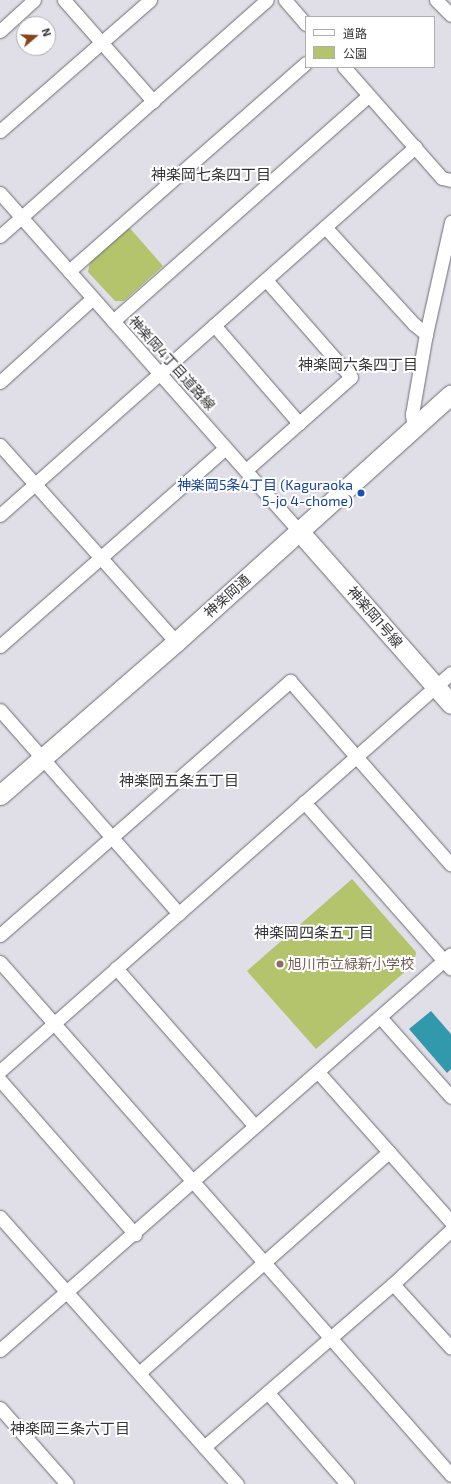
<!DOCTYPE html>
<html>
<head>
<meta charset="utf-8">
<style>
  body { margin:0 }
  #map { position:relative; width:451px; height:1484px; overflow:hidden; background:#e0dee7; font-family:"Exo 2","Noto Sans JP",sans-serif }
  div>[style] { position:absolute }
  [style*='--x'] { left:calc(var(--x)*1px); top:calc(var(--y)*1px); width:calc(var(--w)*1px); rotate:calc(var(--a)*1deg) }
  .green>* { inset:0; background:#b3c46d }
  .water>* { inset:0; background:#3199ab }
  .roads { filter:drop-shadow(0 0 1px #6d6c74) drop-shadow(0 0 1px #6d6c74) }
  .street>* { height:13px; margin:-6.5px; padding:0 6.5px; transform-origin:6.5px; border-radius:6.5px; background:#fff }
  .secondary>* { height:19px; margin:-9.5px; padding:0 9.5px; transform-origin:9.5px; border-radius:9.5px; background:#fff }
  .dots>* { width:11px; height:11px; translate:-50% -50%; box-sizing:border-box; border:2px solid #fff; border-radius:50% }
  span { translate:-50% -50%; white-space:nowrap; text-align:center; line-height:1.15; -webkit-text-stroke:4px #fff; paint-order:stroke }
  .street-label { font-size:14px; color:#363639 }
  .transit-label { font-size:14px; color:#164399 }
  .right { translate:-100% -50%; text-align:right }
  .education-label { font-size:14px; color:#785e54 }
  .left { translate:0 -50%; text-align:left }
  .neighbourhood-label { font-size:15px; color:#363639 }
  .legend { position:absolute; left:305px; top:16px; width:130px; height:52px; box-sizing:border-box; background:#fff; border:1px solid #afafb0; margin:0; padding:5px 7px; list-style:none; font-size:12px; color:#363639 }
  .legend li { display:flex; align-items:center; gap:8px; height:20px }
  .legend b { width:20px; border:1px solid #afafb0 }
  .north { position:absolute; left:16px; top:16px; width:40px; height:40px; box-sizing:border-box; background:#fff; border:1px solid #afafb0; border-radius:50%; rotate:71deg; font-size:11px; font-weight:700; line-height:16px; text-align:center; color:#363639 }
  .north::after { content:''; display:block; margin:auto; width:14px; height:18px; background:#874319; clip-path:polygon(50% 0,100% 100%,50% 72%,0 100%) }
</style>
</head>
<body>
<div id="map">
  <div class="green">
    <i style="clip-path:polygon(128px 226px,163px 266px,124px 301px,115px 301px,88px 272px,90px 261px)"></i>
    <i style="clip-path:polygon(352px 879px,416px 952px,414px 964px,316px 1049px,247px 971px)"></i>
  </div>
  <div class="water">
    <i style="clip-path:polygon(431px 1011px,451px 1034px,451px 1069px,447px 1073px,409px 1029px)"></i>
  </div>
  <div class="roads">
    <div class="street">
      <i style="--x:64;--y:0;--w:135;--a:48.6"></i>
      <i style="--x:285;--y:0;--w:32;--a:49"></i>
      <i style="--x:436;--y:0;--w:21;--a:45"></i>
      <i style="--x:0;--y:31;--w:46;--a:-42.4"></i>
      <i style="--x:344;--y:67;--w:148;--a:48.6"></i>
      <i style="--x:442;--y:178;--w:9;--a:13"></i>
      <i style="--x:0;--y:131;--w:199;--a:-41.1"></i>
      <i style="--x:0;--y:193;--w:451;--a:48.5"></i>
      <i style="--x:325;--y:227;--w:132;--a:47.5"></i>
      <i style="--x:414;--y:324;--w:16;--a:40"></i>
      <i style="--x:0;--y:236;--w:356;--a:-41.5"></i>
      <i style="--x:69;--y:271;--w:315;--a:-41.3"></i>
      <i style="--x:113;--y:321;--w:341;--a:-41.4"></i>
      <i style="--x:214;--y:325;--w:130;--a:49.1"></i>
      <i style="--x:0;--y:382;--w:125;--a:-42.1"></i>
      <i style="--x:414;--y:429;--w:15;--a:-98"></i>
      <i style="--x:412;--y:414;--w:81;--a:-80.1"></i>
      <i style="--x:426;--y:334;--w:115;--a:-77.4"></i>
      <i style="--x:0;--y:445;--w:264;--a:48.2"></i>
      <i style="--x:246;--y:470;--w:140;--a:-41.5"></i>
      <i style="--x:351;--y:377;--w:129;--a:-131.2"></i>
      <i style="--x:0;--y:515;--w:555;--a:-41.56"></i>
      <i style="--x:0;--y:646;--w:300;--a:-41.3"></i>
      <i style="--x:0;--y:710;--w:271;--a:48.7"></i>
      <i style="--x:304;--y:802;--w:222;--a:48.6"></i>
      <i style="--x:0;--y:935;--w:386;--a:-41.2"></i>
      <i style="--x:290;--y:681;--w:244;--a:48.8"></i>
      <i style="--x:0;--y:962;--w:683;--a:48.68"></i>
      <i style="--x:116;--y:968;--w:210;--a:48.7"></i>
      <i style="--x:380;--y:1017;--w:107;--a:48.4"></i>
      <i style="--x:0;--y:1071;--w:602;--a:-41.43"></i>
      <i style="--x:318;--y:1072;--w:200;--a:48.4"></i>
      <i style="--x:0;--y:1080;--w:205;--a:48.8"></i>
      <i style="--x:0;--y:1217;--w:357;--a:48.4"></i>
      <i style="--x:393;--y:1284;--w:86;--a:47.8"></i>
      <i style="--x:0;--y:1350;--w:600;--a:-41.28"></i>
      <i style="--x:139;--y:1373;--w:334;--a:-41.5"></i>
      <i style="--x:268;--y:1393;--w:121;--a:49"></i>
      <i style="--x:0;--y:1408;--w:101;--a:48.6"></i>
      <i style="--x:204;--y:1447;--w:250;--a:-40.8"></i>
      <i style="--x:393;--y:1284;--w:79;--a:-43"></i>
    </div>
    <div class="secondary">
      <i style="--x:299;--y:531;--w:230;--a:48.7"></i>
      <i style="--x:0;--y:795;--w:233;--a:-41"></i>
      <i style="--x:176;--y:642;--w:370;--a:-42"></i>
    </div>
  </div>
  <div class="dots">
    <i style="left:361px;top:493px;background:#1a4fb4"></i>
    <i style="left:280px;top:964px;background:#8d6e63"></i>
  </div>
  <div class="street-label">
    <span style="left:172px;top:363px;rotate:48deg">神楽岡4丁目道路線</span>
    <span style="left:227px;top:596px;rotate:-42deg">神楽岡通</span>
    <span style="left:375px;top:617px;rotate:49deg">神楽岡1号線</span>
  </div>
  <div class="transit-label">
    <span class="right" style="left:353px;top:493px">神楽岡5条4丁目 (Kaguraoka<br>5-jo 4-chome)</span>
  </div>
  <div class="education-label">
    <span class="left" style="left:288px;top:964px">旭川市立緑新小学校</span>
  </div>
  <div class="neighbourhood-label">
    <span style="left:211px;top:175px">神楽岡七条四丁目</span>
    <span style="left:358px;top:365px">神楽岡六条四丁目</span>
    <span style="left:179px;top:781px">神楽岡五条五丁目</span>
    <span style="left:314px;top:933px">神楽岡四条五丁目</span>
    <span style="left:70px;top:1429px">神楽岡三条六丁目</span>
  </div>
  <ul class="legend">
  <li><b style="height:5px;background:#fff"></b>道路</li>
  <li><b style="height:11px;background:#b3c46d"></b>公園</li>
  </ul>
  <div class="north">N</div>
</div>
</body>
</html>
